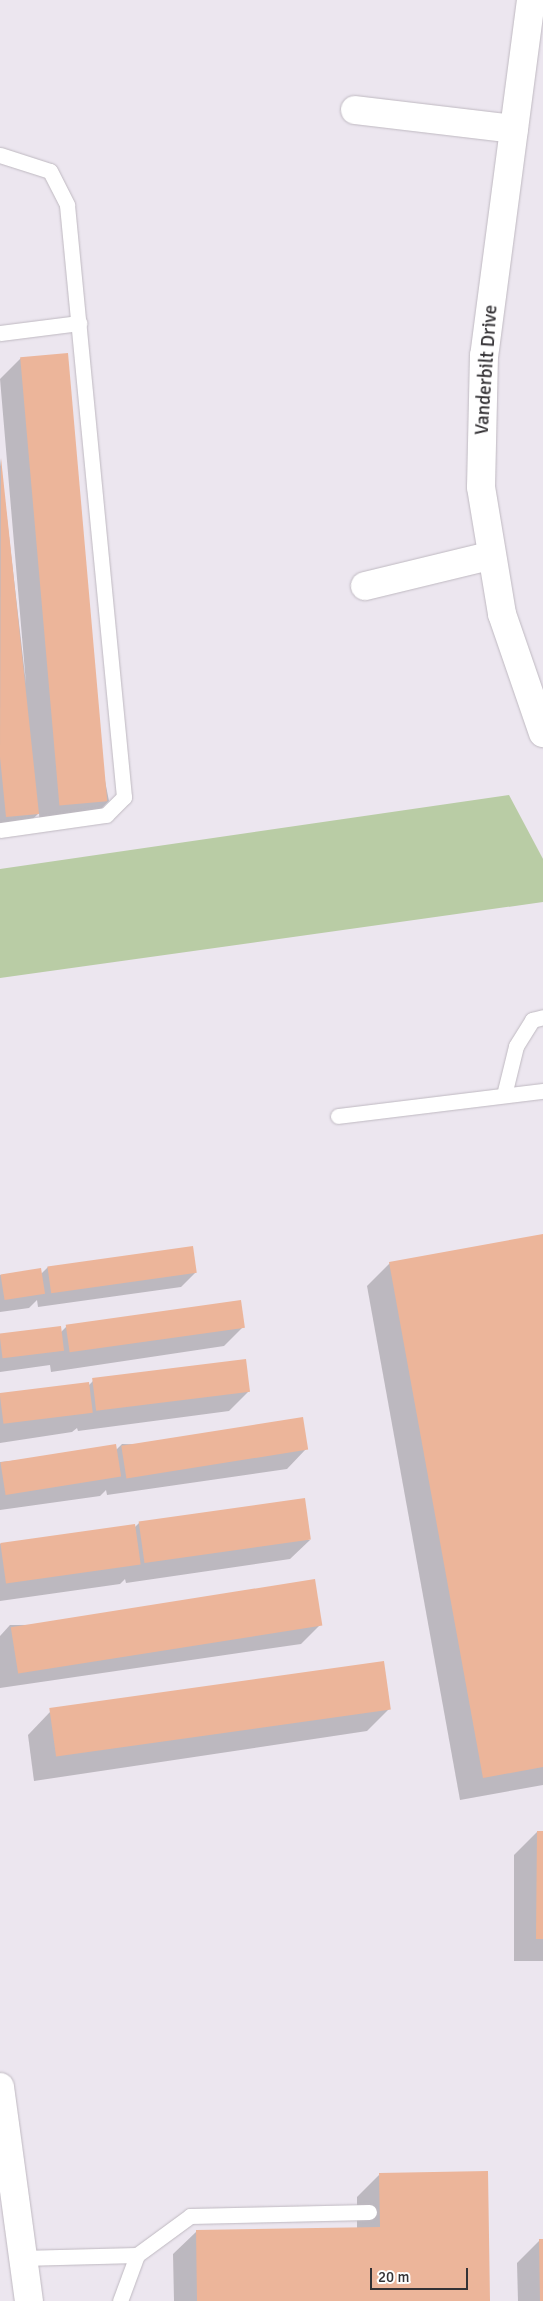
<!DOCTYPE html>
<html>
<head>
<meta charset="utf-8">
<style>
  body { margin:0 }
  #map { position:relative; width:543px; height:2301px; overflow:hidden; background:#ece6ef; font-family:Signika,sans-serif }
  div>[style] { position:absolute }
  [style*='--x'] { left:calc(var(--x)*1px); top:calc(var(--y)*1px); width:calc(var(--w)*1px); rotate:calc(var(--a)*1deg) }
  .green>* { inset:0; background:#b9cca5 }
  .shadow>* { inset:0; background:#0003 }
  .building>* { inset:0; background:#ecb59a; transform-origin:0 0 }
  .roads { filter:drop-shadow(0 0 1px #bfb9c1) drop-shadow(0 0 1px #bfb9c1) }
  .service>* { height:15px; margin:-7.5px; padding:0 7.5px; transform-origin:7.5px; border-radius:7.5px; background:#fff }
  .minor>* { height:28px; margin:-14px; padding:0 14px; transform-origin:14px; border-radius:14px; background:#fff }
  .tertiary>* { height:28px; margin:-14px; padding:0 14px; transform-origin:14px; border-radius:14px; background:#fff }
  span { translate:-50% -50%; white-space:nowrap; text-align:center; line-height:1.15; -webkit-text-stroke:4.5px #fff; paint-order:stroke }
  .street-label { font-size:19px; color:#343235 }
  .scale { position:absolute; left:370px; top:2268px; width:98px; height:22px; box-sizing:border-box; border:2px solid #343235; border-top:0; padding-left:6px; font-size:15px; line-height:18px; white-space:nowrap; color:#343235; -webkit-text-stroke:4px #fff; paint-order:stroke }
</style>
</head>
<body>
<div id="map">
  <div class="green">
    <i style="clip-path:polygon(509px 795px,543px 859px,543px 902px,0 978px,0 869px)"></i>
  </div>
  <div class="shadow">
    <i style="clip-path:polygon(21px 358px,109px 801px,86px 824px,40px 828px,39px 813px,15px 836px,0 838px,0 458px,26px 684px,0 379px)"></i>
    <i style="clip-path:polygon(543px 1235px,543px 1785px,460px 1800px,367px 1286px,390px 1263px)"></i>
    <i style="clip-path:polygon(48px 1267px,196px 1272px,181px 1287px,38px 1307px,37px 1300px,29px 1308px,0 1312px,0 1275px,41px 1274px)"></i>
    <i style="clip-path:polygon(67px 1326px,243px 1327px,224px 1346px,51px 1372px,50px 1365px,0 1372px,0 1336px,61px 1332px)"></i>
    <i style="clip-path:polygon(93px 1381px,249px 1391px,229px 1411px,78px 1431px,77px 1428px,72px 1432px,0 1443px,0 1395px,88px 1386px)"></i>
    <i style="clip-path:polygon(122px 1444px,306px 1449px,287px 1469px,107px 1495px,106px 1490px,100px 1496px,0 1510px,0 1462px,115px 1451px)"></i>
    <i style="clip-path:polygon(139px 1523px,310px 1540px,290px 1559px,126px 1583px,125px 1579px,120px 1584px,0 1601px,0 1544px,134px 1528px)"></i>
    <i style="clip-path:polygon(321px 1624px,301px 1644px,0 1688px,0 1636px,10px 1625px)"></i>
    <i style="clip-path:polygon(390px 1708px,367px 1731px,34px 1781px,28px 1735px,50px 1712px)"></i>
    <i style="clip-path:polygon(537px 1832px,543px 1832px,543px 1961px,514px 1961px,514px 1855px)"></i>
    <i style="clip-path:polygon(379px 2175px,489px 2301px,174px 2301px,173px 2254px,196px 2232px,357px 2229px,357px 2197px)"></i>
    <i style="clip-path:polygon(540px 2240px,543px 2301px,518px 2301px,517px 2263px)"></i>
  </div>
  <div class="building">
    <i style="left:68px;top:353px;width:450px;height:48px;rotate:85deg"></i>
    <i style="clip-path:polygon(1px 458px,39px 814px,6px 817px,0 757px)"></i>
    <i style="clip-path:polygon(543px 1234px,543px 1767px,483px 1778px,389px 1262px)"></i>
    <i style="left:193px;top:1246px;width:27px;height:147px;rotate:82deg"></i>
    <i style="left:41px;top:1268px;width:26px;height:41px;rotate:81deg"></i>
    <i style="left:241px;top:1300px;width:28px;height:177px;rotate:82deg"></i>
    <i style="left:61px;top:1326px;width:25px;height:62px;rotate:83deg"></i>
    <i style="left:246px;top:1359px;width:33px;height:155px;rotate:83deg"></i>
    <i style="left:89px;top:1382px;width:31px;height:90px;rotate:83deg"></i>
    <i style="left:303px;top:1417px;width:33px;height:184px;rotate:81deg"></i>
    <i style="left:116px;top:1444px;width:33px;height:117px;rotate:81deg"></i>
    <i style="left:305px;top:1498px;width:42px;height:168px;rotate:82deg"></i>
    <i style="left:135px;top:1524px;width:41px;height:136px;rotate:82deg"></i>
    <i style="left:315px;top:1579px;width:47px;height:308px;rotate:81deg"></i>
    <i style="left:384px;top:1661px;width:49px;height:338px;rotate:82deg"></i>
    <i style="clip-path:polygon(537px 1831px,543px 1831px,543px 1939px,536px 1939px)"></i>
    <i style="clip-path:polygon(488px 2171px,490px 2301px,197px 2301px,196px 2230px,380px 2227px,379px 2173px)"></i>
    <i style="clip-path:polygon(539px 2239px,543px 2239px,543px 2301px,540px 2301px)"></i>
  </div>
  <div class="roads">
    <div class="service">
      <i style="--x:0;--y:155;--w:52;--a:17.7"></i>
      <i style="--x:50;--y:171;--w:38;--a:63"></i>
      <i style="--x:67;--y:205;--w:595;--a:84.5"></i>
      <i style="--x:124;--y:797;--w:25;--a:135"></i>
      <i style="--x:106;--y:815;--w:107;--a:171.9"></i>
      <i style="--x:0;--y:333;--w:80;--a:-7.2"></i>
      <i style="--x:504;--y:1095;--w:50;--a:-76.2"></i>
      <i style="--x:516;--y:1046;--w:31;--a:-58"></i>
      <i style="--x:532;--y:1020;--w:11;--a:-15"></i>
      <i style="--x:338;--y:1116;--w:207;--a:-7"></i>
      <i style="--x:21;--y:2258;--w:116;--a:-1.5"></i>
      <i style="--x:137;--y:2255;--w:66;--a:-36.3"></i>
      <i style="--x:190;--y:2216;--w:179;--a:-1.3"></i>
      <i style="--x:120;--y:2301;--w:49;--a:-69.7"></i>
    </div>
    <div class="minor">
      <i style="--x:355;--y:110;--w:160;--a:6.8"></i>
      <i style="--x:365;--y:586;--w:128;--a:-13.6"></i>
    </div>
    <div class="tertiary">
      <i style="--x:531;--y:0;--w:358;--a:97.5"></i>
      <i style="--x:484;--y:355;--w:132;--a:91.3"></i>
      <i style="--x:481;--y:487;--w:129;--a:80.6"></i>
      <i style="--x:502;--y:614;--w:126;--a:71"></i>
      <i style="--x:0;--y:2087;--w:216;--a:82.3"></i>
    </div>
  </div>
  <div class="street-label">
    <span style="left:487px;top:370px;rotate:-86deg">Vanderbilt Drive</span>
  </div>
  <div class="scale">20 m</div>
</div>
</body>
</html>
